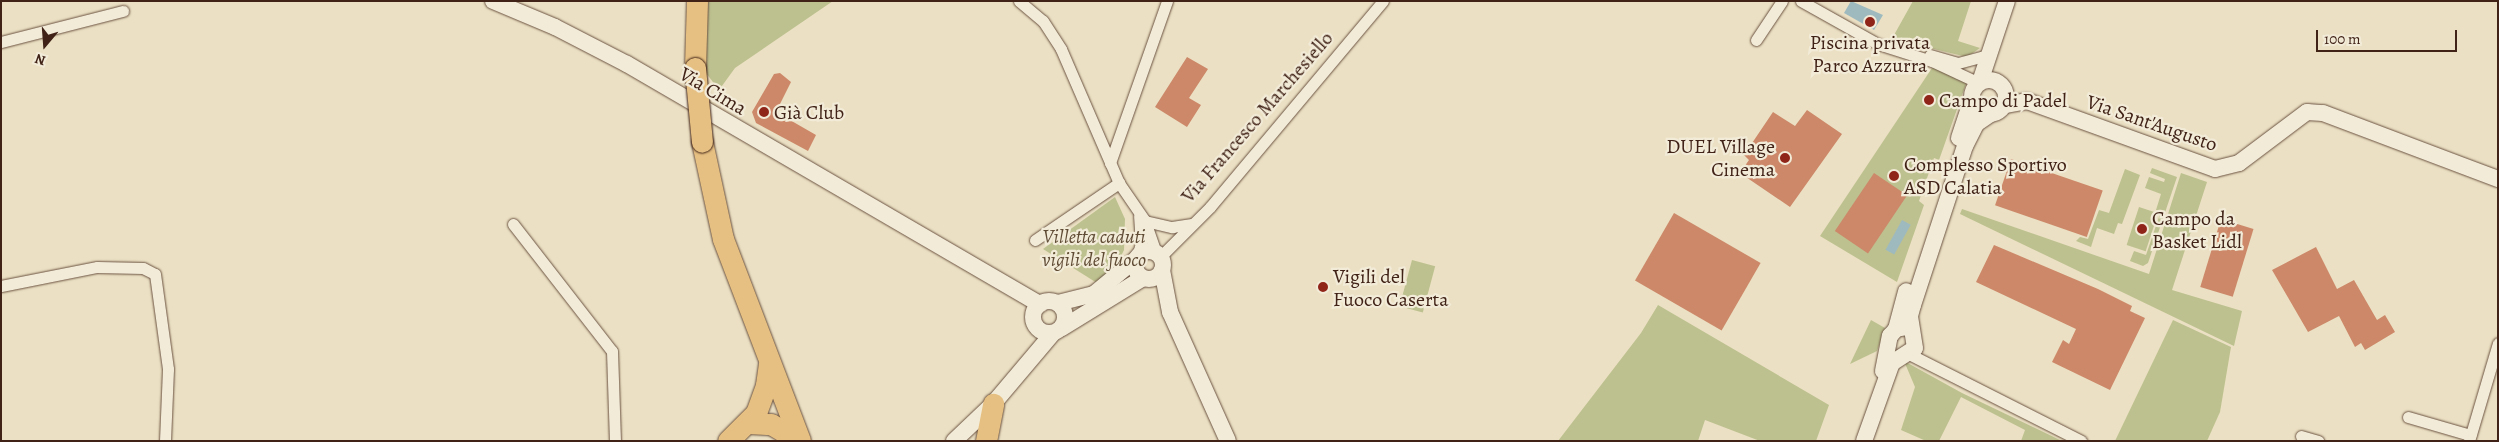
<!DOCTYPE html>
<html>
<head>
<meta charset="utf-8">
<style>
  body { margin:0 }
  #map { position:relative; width:2499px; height:442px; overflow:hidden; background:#ebe0c3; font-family:Alegreya,serif }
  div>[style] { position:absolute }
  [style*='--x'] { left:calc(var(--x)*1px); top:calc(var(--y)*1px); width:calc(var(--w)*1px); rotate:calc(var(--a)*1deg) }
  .green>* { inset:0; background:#bdc18f; transform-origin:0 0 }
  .water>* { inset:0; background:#9ebabf; transform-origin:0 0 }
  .building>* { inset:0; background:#cc8869; transform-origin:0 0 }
  .roads { filter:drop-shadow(0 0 1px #6b5241) drop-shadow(0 0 1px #6b5241) }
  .street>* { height:11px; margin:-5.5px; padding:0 5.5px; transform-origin:5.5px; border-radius:5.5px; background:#f2ebd8 }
  .secondary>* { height:16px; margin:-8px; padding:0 8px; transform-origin:8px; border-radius:8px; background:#f2ebd8 }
  .secondary>.ring { margin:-8px; padding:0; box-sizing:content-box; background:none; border:16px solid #f2ebd8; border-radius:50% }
  .highway>* { height:21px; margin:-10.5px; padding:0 10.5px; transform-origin:10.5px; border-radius:10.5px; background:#e6c082 }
  .bridges { filter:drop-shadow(0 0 1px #402216) drop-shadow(0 0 1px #402216) }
  .highway-bridge>* { height:21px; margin:-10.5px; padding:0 10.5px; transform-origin:10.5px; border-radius:10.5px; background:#e6c082 }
  .dots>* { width:14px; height:14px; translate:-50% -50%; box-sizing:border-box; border:2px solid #f2ebd8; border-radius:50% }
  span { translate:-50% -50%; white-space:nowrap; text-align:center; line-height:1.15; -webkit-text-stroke:4.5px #f2ebd8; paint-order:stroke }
  .poi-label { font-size:20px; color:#402216 }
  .left { translate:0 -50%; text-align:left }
  .right { translate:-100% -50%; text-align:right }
  .street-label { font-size:20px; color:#402216 }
  .park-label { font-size:20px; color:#5f4a34; font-style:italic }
  .frame { position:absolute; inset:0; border:2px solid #402216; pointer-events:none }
  .north { position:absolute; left:20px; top:20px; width:50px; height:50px; -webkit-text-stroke:4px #f2ebd8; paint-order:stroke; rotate:198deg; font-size:14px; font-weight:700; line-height:20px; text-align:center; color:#402216 }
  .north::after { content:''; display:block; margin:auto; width:18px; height:22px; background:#402216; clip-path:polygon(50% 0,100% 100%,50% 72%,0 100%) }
  .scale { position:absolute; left:2316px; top:30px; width:141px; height:22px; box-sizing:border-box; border:2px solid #402216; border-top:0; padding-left:6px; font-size:15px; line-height:18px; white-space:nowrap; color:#402216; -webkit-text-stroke:4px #f2ebd8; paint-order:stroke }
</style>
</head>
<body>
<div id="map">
  <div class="green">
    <i style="clip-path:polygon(705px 1px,833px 1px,735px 68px,719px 90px,703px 69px)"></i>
    <i style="clip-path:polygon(1913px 1px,1971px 1px,1958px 41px,1980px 48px,1967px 57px,1909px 43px,1889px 44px)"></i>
    <i style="clip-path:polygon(1934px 65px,1967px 81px,1939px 160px,1934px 158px,1919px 201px,1924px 205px,1897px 282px,1820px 236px)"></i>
    <i style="clip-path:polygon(2152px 168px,2177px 177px,2148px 263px,2143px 266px,2130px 261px,2134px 251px,2146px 255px,2161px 211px,2156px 210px,2161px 194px,2145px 188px,2149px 177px,2164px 182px,2165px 179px,2150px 173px)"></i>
    <i style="clip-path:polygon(2125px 169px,2140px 175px,2122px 224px,2118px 223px,2114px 234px,2097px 228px,2091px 247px,2076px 241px,2080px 237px,2088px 239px,2099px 210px,2109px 213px)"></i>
    <i style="clip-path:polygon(2181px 173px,2207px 182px,2172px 290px,2242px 311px,2234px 346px,1960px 214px,1962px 209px,2149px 274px)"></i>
    <i style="clip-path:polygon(1115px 197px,1125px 219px,1124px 250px,1114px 270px,1097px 283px,1043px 249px)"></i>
    <i style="left:2139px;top:207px;width:20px;height:40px;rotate:18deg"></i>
    <i style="left:1412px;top:260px;width:24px;height:48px;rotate:15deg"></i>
    <i style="clip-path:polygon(1658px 305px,1829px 405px,1816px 441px,1760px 441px,1705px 420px,1698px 441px,1558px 441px,1641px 333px)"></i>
    <i style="clip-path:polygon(1871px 320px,1885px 328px,1877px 351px,1850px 364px)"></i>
    <i style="clip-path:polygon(2173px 320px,2231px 347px,2220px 412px,2207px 441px,2115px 441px)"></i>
    <i style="clip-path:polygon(1904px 361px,1962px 393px,2062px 441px,2021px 441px,2025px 430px,1961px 397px,1939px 441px,1926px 441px,1901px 430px,1915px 387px)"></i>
  </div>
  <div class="water">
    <i style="clip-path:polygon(1851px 1px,1883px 15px,1874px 30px,1844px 13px)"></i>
    <i style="left:1902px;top:220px;width:10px;height:34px;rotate:29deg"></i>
  </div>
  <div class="building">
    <i style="clip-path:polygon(1187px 57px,1208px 69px,1189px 98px,1201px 105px,1187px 127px,1155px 107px)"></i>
    <i style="clip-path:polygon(780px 73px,791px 82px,776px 112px,816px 135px,808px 151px,756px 123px,752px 112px,774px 74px)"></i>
    <i style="clip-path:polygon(1807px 110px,1842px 134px,1790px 207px,1740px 173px,1749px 160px,1744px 155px,1773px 112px,1795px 126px)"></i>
    <i style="left:2011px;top:159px;width:97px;height:49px;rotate:19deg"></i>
    <i style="left:1874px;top:173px;width:40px;height:70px;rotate:34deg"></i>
    <i style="left:1674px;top:213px;width:100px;height:78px;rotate:30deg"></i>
    <i style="left:2221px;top:219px;width:34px;height:71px;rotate:17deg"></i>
    <i style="clip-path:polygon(1994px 245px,2098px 289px,2132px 306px,2130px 311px,2145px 318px,2110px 390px,2052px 362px,2063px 340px,2069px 344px,2076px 329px,1976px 282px)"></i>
    <i style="clip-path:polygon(2316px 247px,2337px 289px,2354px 280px,2377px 320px,2385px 315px,2395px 332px,2365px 350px,2361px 343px,2355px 347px,2339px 316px,2308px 332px,2272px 270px)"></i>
  </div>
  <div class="roads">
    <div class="street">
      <i style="--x:1019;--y:1;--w:31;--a:40"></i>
      <i style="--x:1043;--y:21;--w:33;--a:57"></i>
      <i style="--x:1061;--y:49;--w:146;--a:66.6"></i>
      <i style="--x:1119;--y:183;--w:46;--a:55.6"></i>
      <i style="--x:1145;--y:221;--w:34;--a:71"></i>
      <i style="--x:1801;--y:1;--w:88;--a:29.2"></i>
      <i style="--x:1878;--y:44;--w:57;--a:17.5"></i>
      <i style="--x:1932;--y:61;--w:52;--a:25.1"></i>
      <i style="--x:1756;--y:40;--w:47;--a:-56.3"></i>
      <i style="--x:1;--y:42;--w:126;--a:-14.3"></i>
      <i style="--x:1930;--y:55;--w:29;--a:16"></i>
      <i style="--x:1958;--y:63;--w:31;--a:-15"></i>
      <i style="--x:1110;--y:163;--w:172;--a:-70.6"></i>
      <i style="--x:1145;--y:221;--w:28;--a:13"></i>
      <i style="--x:1172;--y:227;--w:20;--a:-9"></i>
      <i style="--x:513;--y:224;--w:161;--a:52.1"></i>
      <i style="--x:612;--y:351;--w:90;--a:88.1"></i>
      <i style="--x:1035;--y:240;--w:102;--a:-34.2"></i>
      <i style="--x:1137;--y:257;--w:15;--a:-74"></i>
      <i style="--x:1141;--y:243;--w:27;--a:-94"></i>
      <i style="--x:1160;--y:257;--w:71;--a:-45"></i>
      <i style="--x:1210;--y:207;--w:269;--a:-50"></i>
      <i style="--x:1;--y:286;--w:98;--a:-11.2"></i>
      <i style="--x:97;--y:267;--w:46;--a:1.2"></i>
      <i style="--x:143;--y:268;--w:13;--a:27"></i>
      <i style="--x:155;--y:274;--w:96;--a:82.2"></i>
      <i style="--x:168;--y:369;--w:72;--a:92.4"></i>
      <i style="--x:1909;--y:354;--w:193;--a:26.8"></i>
      <i style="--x:2408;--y:417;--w:65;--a:16.2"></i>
      <i style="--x:2301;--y:436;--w:18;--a:16"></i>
      <i style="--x:2469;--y:441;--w:102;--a:-73.5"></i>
    </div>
    <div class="secondary">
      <i style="--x:493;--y:1;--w:67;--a:22.8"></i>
      <i style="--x:555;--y:27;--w:81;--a:27.2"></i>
      <i style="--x:627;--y:64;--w:478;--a:30.2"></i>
      <i class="ring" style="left:1972px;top:80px;width:18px;height:18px"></i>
      <i style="--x:1980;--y:82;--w:85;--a:-71.6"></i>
      <i style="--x:2005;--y:105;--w:22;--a:-10"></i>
      <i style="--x:2027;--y:101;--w:200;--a:19.9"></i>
      <i style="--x:2215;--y:169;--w:25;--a:-14"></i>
      <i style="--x:2239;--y:163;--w:85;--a:-36.9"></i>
      <i style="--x:2307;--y:112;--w:16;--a:4"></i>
      <i style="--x:2323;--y:113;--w:187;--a:20.7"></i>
      <i style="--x:1959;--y:138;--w:41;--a:-71.6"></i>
      <i class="ring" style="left:1135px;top:251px;width:12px;height:12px"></i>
      <i style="--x:1162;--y:270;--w:43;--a:79.2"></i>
      <i style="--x:1170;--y:312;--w:141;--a:65.8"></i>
      <i class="ring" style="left:1033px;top:301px;width:16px;height:16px"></i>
      <i style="--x:1058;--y:303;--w:37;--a:-14"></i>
      <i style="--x:1094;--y:294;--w:53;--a:-39.7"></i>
      <i style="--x:1062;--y:328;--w:95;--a:-31.7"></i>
      <i style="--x:1896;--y:329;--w:39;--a:-75"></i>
      <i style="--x:1883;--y:371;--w:36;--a:-79"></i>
      <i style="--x:1890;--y:336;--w:9;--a:-49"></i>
      <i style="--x:1896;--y:329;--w:10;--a:-11"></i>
      <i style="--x:954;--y:441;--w:54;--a:-43.5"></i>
      <i style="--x:993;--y:404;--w:93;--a:-49.8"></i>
      <i style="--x:1864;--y:441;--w:83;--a:-70.3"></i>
      <i style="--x:1892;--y:363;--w:27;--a:-33"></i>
      <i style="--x:1915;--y:348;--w:32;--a:-99"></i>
      <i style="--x:1910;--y:316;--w:11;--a:-75"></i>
      <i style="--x:1913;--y:305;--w:167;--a:-71.9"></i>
      <i style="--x:1965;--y:146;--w:25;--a:-63"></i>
      <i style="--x:1976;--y:124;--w:16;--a:-35"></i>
    </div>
    <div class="highway">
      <i style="--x:695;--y:68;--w:67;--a:-88.3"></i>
      <i style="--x:702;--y:142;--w:99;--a:77.8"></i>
      <i style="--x:723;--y:239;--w:216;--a:69.1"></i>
      <i style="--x:749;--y:423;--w:22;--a:3"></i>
      <i style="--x:771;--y:424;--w:33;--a:31"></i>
      <i style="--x:728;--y:441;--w:40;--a:-45"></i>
      <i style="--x:756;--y:413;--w:30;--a:-70"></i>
      <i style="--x:766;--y:385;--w:22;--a:-82"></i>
      <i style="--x:986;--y:441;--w:38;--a:-79"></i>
    </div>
  </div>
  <div class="bridges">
    <div class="highway-bridge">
      <i style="--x:695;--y:68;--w:74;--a:84.6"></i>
    </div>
  </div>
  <div class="dots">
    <i style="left:1870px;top:22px;background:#8f2418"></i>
    <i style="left:1929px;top:100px;background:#8f2418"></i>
    <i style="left:764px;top:112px;background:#8f2418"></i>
    <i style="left:1785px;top:158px;background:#8f2418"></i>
    <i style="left:1894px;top:176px;background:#8f2418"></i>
    <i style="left:2142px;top:229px;background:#8f2418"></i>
    <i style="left:1323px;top:287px;background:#8f2418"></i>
  </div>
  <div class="poi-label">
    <span style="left:1870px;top:54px">Piscina privata<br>Parco Azzurra</span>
    <span class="left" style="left:1939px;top:100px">Campo di Padel</span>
    <span class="left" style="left:774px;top:112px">Già Club</span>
    <span class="right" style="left:1775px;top:158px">DUEL Village<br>Cinema</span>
    <span class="left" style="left:1904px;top:176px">Complesso Sportivo<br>ASD Calatia</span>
    <span class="left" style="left:2152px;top:230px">Campo da<br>Basket Lidl</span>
    <span class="left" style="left:1333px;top:288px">Vigili del<br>Fuoco Caserta</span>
  </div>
  <div class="street-label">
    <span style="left:713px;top:91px;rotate:31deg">Via Cima</span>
    <span style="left:1257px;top:117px;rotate:-49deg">Via Francesco Marchesiello</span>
    <span style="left:2152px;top:123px;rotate:19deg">Via Sant'Augusto</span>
  </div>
  <div class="park-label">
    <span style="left:1094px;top:248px">Villetta caduti<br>vigili del fuoco</span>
  </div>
  <div class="frame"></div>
  <div class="north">N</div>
  <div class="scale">100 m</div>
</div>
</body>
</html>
